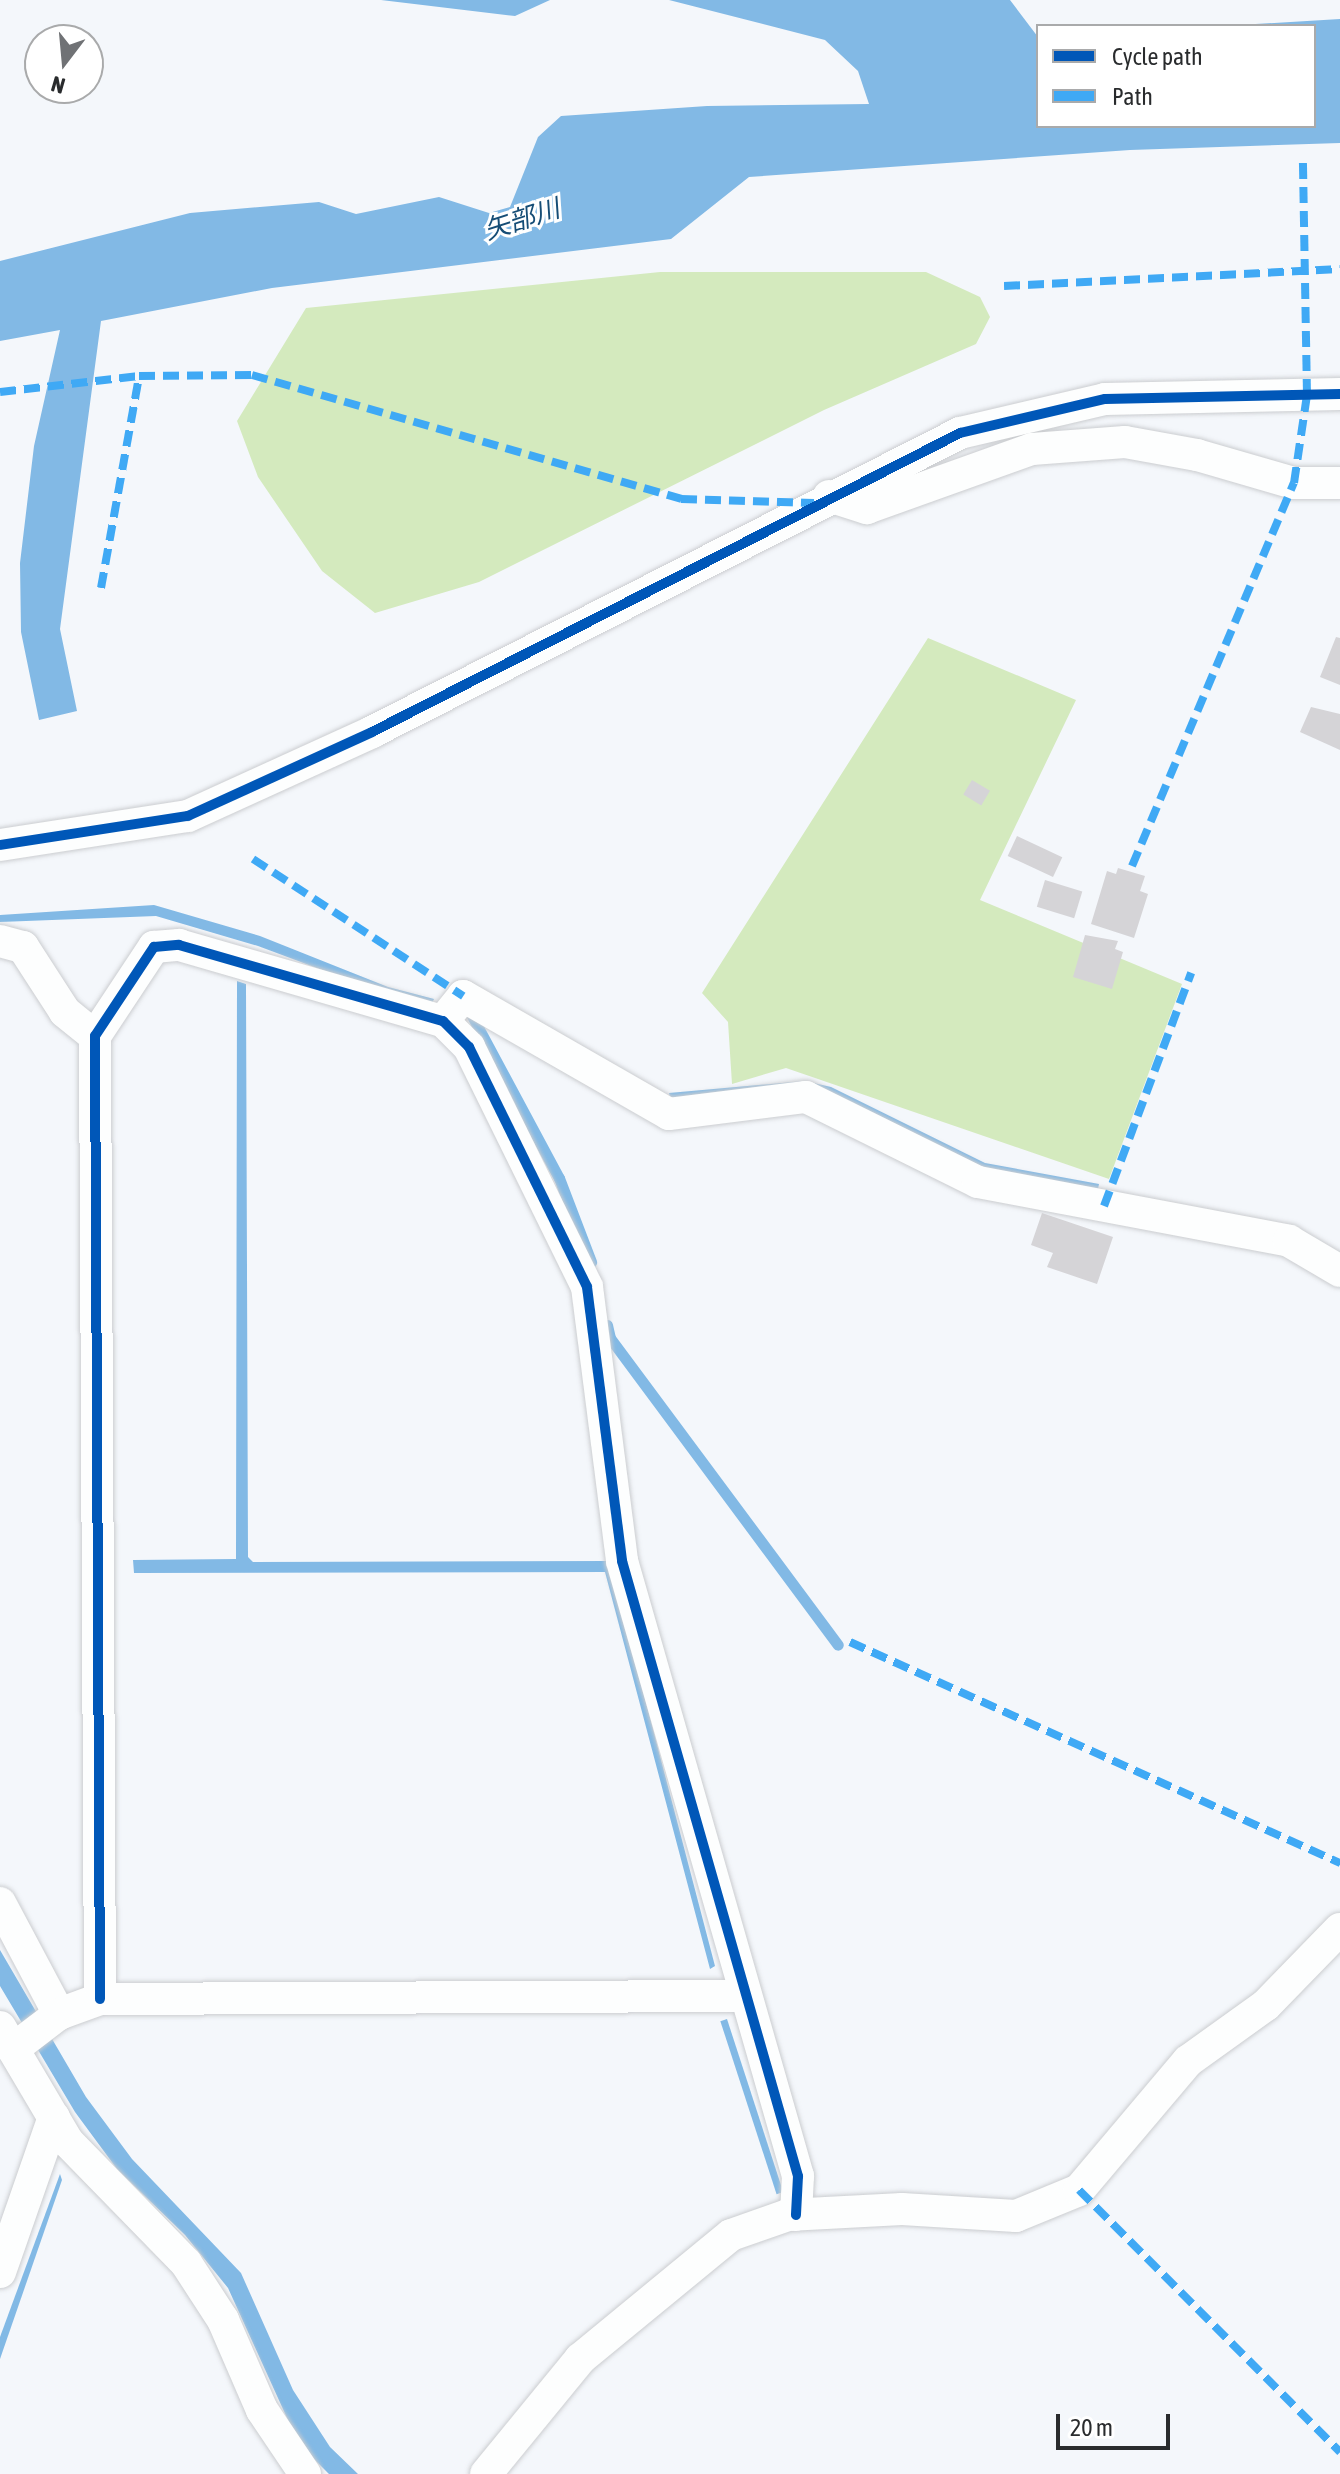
<!DOCTYPE html>
<html>
<head>
<meta charset="utf-8">
<style>
  body { margin:0 }
  #map { position:relative; width:1340px; height:2474px; overflow:hidden; background:#f4f7fb; font-family:"Asap Condensed","Noto Sans JP",sans-serif }
  div>[style] { position:absolute }
  [style*='--x'] { left:calc(var(--x)*1px); top:calc(var(--y)*1px); width:calc(var(--w)*1px); rotate:calc(var(--a)*1deg) }
  .green>* { inset:0; background:#d4eabe }
  .water>* { inset:0; background:#82b9e5; transform-origin:0 0 }
  .stream>* { height:11px; margin:-5.5px; padding:0 5.5px; transform-origin:5.5px; border-radius:5.5px; background:#82b9e5 }
  .building>* { inset:0; background:#d5d4d7; transform-origin:0 0 }
  .roads { filter:drop-shadow(0 0 2px #cbcdd0) drop-shadow(0 0 2px #cbcdd0) }
  .street>* { height:32px; margin:-16px; padding:0 16px; transform-origin:16px; border-radius:16px; background:#fdfefe }
  .quiet>* { height:8px; margin-top:-4px; transform-origin:0; background:repeating-linear-gradient(90deg,#3fa9f5 0 16px,transparent 0 24px) }
  .cycleway>* { height:10px; margin:-5px; padding:0 5px; transform-origin:5px; border-radius:5px; background:#0057b8 }
  span { translate:-50% -50%; white-space:nowrap; text-align:center; line-height:1.15; -webkit-text-stroke:6px #fff; paint-order:stroke }
  .water-label { font-size:26px; color:#154d76; font-style:italic }
  .legend { position:absolute; left:1036px; top:24px; width:280px; height:104px; box-sizing:border-box; background:#fff; border:2px solid #a9aaab; margin:0; padding:10px 14px; list-style:none; font-size:24px; color:#292b2d }
  .legend li { display:flex; align-items:center; gap:16px; height:40px }
  .legend b { width:40px; border:2px solid #a9aaab }
  .north { position:absolute; left:24px; top:24px; width:80px; height:80px; box-sizing:border-box; background:#fff; border:2px solid #a9aaab; border-radius:50%; rotate:196deg; font-size:22px; font-weight:700; line-height:32px; text-align:center; color:#292b2d }
  .north::after { content:''; display:block; margin:auto; width:28px; height:36px; background:#707275; clip-path:polygon(50% 0,100% 100%,50% 72%,0 100%) }
  .scale { position:absolute; left:1056px; top:2414px; width:114px; height:36px; box-sizing:border-box; border:4px solid #292b2d; border-top:0; padding-left:10px; font-size:24px; line-height:28px; white-space:nowrap; color:#292b2d; -webkit-text-stroke:6px #fff; paint-order:stroke }
</style>
</head>
<body>
<div id="map">
  <div class="green">
    <i style="clip-path:polygon(660px 272px,926px 272px,980px 297px,990px 317px,976px 344px,824px 410px,479px 582px,375px 613px,322px 571px,258px 477px,237px 421px,306px 308px)"></i>
    <i style="clip-path:polygon(928px 638px,1076px 700px,980px 900px,1182px 984px,1109px 1179px,786px 1068px,732px 1084px,728px 1022px,702px 993px)"></i>
  </div>
  <div class="water">
    <i style="clip-path:polygon(381px 0,550px 0,515px 16px)"></i>
    <i style="clip-path:polygon(669px 0,1010px 0,1038px 37px,1038px 126px,1314px 126px,1314px 26px,1222px 26px,1340px 19px,1340px 143px,1130px 150px,749px 177px,671px 239px,272px 288px,101px 321px,60px 629px,77px 711px,39px 720px,21px 632px,20px 563px,34px 446px,60px 330px,0 341px,0 261px,190px 213px,319px 202px,356px 214px,439px 197px,489px 213px,510px 207px,538px 137px,561px 116px,707px 106px,869px 104px,858px 71px,825px 40px)"></i>
    <i style="clip-path:polygon(154px 905px,260px 936px,388px 987px,434px 999px,431px 1006px,389px 995px,258px 946px,156px 916px,0 922px,0 915px)"></i>
    <i style="clip-path:polygon(237px 981px,246px 984px,248px 1557px,253px 1562px,609px 1561px,715px 1966px,710px 1969px,605px 1572px,134px 1573px,133px 1560px,236px 1559px)"></i>
    <i style="clip-path:polygon(805px 1081px,831px 1087px,985px 1163px,1099px 1184px,1098px 1189px,991px 1172px,858px 1108px,671px 1102px,669px 1093px)"></i>
    <i style="clip-path:polygon(0 1950px,86px 2097px,132px 2159px,241px 2273px,293px 2390px,330px 2447px,358px 2474px,329px 2474px,314px 2459px,292px 2429px,228px 2288px,185px 2235px,117px 2169px,75px 2112px,0 1986px)"></i>
    <i style="left:727px;top:2019px;width:182px;height:7px;rotate:72deg"></i>
    <i style="clip-path:polygon(60px 2174px,62px 2180px,0 2359px,0 2337px)"></i>
  </div>
  <div class="stream">
    <i style="--x:472;--y:1016;--w:184;--a:61.8"></i>
    <i style="--x:559;--y:1178;--w:90;--a:69.1"></i>
    <i style="--x:607;--y:1325;--w:13;--a:77"></i>
    <i style="--x:610;--y:1338;--w:382;--a:53.4"></i>
  </div>
  <div class="building">
    <i style="clip-path:polygon(1336px 637px,1340px 638px,1340px 685px,1320px 677px)"></i>
    <i style="clip-path:polygon(1311px 707px,1340px 714px,1340px 750px,1300px 732px)"></i>
    <i style="left:972px;top:780px;width:21px;height:17px;rotate:31deg"></i>
    <i style="left:1017px;top:836px;width:50px;height:22px;rotate:25deg"></i>
    <i style="clip-path:polygon(1118px 868px,1145px 876px,1140px 891px,1148px 894px,1134px 938px,1091px 924px,1107px 871px,1116px 874px)"></i>
    <i style="left:1045px;top:880px;width:39px;height:28px;rotate:17deg"></i>
    <i style="clip-path:polygon(1085px 935px,1118px 941px,1115px 949px,1123px 952px,1112px 989px,1073px 977px)"></i>
    <i style="clip-path:polygon(1042px 1213px,1113px 1237px,1097px 1284px,1047px 1267px,1053px 1253px,1031px 1245px)"></i>
  </div>
  <div class="roads">
    <div class="street">
      <i style="--x:829;--y:496;--w:40;--a:18"></i>
      <i style="--x:867;--y:508;--w:175;--a:-19.7"></i>
      <i style="--x:1032;--y:449;--w:93;--a:-4.3"></i>
      <i style="--x:1125;--y:442;--w:73;--a:10.2"></i>
      <i style="--x:1197;--y:455;--w:101;--a:16.1"></i>
      <i style="--x:1294;--y:483;--w:46;--a:0"></i>
      <i style="--x:0;--y:845;--w:190;--a:-8.8"></i>
      <i style="--x:188;--y:816;--w:202;--a:-24.5"></i>
      <i style="--x:372;--y:732;--w:660;--a:-26.95"></i>
      <i style="--x:960;--y:433;--w:149;--a:-13.2"></i>
      <i style="--x:1105;--y:399;--w:235;--a:-1.2"></i>
      <i style="--x:0;--y:941;--w:24;--a:15"></i>
      <i style="--x:23;--y:947;--w:77;--a:57.1"></i>
      <i style="--x:65;--y:1012;--w:38;--a:39"></i>
      <i style="--x:443;--y:1021;--w:32;--a:-51"></i>
      <i style="--x:463;--y:996;--w:237;--a:29.8"></i>
      <i style="--x:669;--y:1114;--w:138;--a:-7.1"></i>
      <i style="--x:806;--y:1097;--w:192;--a:26.3"></i>
      <i style="--x:978;--y:1182;--w:317;--a:10.7"></i>
      <i style="--x:1289;--y:1241;--w:59;--a:30.5"></i>
      <i style="--x:0;--y:1903;--w:126;--a:62"></i>
      <i style="--x:100;--y:1999;--w:963;--a:-90.3"></i>
      <i style="--x:95;--y:1036;--w:107;--a:-56.5"></i>
      <i style="--x:154;--y:947;--w:25;--a:-5"></i>
      <i style="--x:179;--y:945;--w:275;--a:16.1"></i>
      <i style="--x:443;--y:1021;--w:37;--a:45"></i>
      <i style="--x:469;--y:1047;--w:267;--a:63.8"></i>
      <i style="--x:587;--y:1287;--w:276;--a:82.7"></i>
      <i style="--x:622;--y:1561;--w:640;--a:74.03"></i>
      <i style="--x:798;--y:2176;--w:39;--a:93"></i>
      <i style="--x:0;--y:2027;--w:134;--a:59.4"></i>
      <i style="--x:68;--y:2142;--w:169;--a:45.7"></i>
      <i style="--x:186;--y:2263;--w:68;--a:57"></i>
      <i style="--x:223;--y:2320;--w:98;--a:66.6"></i>
      <i style="--x:262;--y:2410;--w:77;--a:56.1"></i>
      <i style="--x:13;--y:2049;--w:58;--a:-37.3"></i>
      <i style="--x:59;--y:2014;--w:44;--a:-20.1"></i>
      <i style="--x:100;--y:1999;--w:644;--a:-0.27"></i>
      <i style="--x:0;--y:2272;--w:164;--a:-70.8"></i>
      <i style="--x:486;--y:2474;--w:149;--a:-50.7"></i>
      <i style="--x:580;--y:2359;--w:195;--a:-39.4"></i>
      <i style="--x:731;--y:2235;--w:60;--a:-19.3"></i>
      <i style="--x:788;--y:2215;--w:114;--a:-3"></i>
      <i style="--x:902;--y:2209;--w:114;--a:3.5"></i>
      <i style="--x:1016;--y:2216;--w:68;--a:-22.4"></i>
      <i style="--x:1079;--y:2190;--w:169;--a:-49.8"></i>
      <i style="--x:1188;--y:2061;--w:96;--a:-35.7"></i>
      <i style="--x:1266;--y:2005;--w:106;--a:-45.8"></i>
    </div>
  </div>
  <div class="quiet">
    <i style="--x:1004;--y:286;--w:336;--a:-2.9"></i>
    <i style="--x:0;--y:392;--w:140;--a:-6.6"></i>
    <i style="--x:139;--y:376;--w:113;--a:-0.5"></i>
    <i style="--x:252;--y:375;--w:447;--a:16.1"></i>
    <i style="--x:681;--y:499;--w:133;--a:1.7"></i>
    <i style="--x:101;--y:588;--w:215;--a:-79.8"></i>
    <i style="--x:253;--y:859;--w:251;--a:33.1"></i>
    <i style="--x:1132;--y:866;--w:416;--a:-67.1"></i>
    <i style="--x:1294;--y:483;--w:89;--a:-81.6"></i>
    <i style="--x:1307;--y:395;--w:239;--a:-91"></i>
    <i style="--x:1104;--y:1206;--w:249;--a:-69.5"></i>
    <i style="--x:850;--y:1642;--w:538;--a:24.28"></i>
    <i style="--x:1079;--y:2190;--w:370;--a:45.1"></i>
  </div>
  <div class="cycleway">
    <i style="--x:0;--y:845;--w:190;--a:-8.8"></i>
    <i style="--x:188;--y:816;--w:202;--a:-24.5"></i>
    <i style="--x:372;--y:732;--w:660;--a:-26.95"></i>
    <i style="--x:960;--y:433;--w:149;--a:-13.2"></i>
    <i style="--x:1105;--y:399;--w:235;--a:-1.2"></i>
    <i style="--x:100;--y:1999;--w:963;--a:-90.3"></i>
    <i style="--x:95;--y:1036;--w:107;--a:-56.5"></i>
    <i style="--x:154;--y:947;--w:25;--a:-5"></i>
    <i style="--x:179;--y:945;--w:275;--a:16.1"></i>
    <i style="--x:443;--y:1021;--w:37;--a:45"></i>
    <i style="--x:469;--y:1047;--w:267;--a:63.8"></i>
    <i style="--x:587;--y:1287;--w:276;--a:82.7"></i>
    <i style="--x:622;--y:1561;--w:640;--a:74.03"></i>
    <i style="--x:798;--y:2176;--w:39;--a:93"></i>
  </div>
  <div class="water-label">
    <span style="left:522px;top:220px;rotate:-18deg">矢部川</span>
  </div>
  <ul class="legend">
  <li><b style="height:10px;background:#0057b8"></b>Cycle path</li>
  <li><b style="height:10px;background:#3fa9f5"></b>Path</li>
  </ul>
  <div class="north">N</div>
  <div class="scale">20 m</div>
</div>
</body>
</html>
